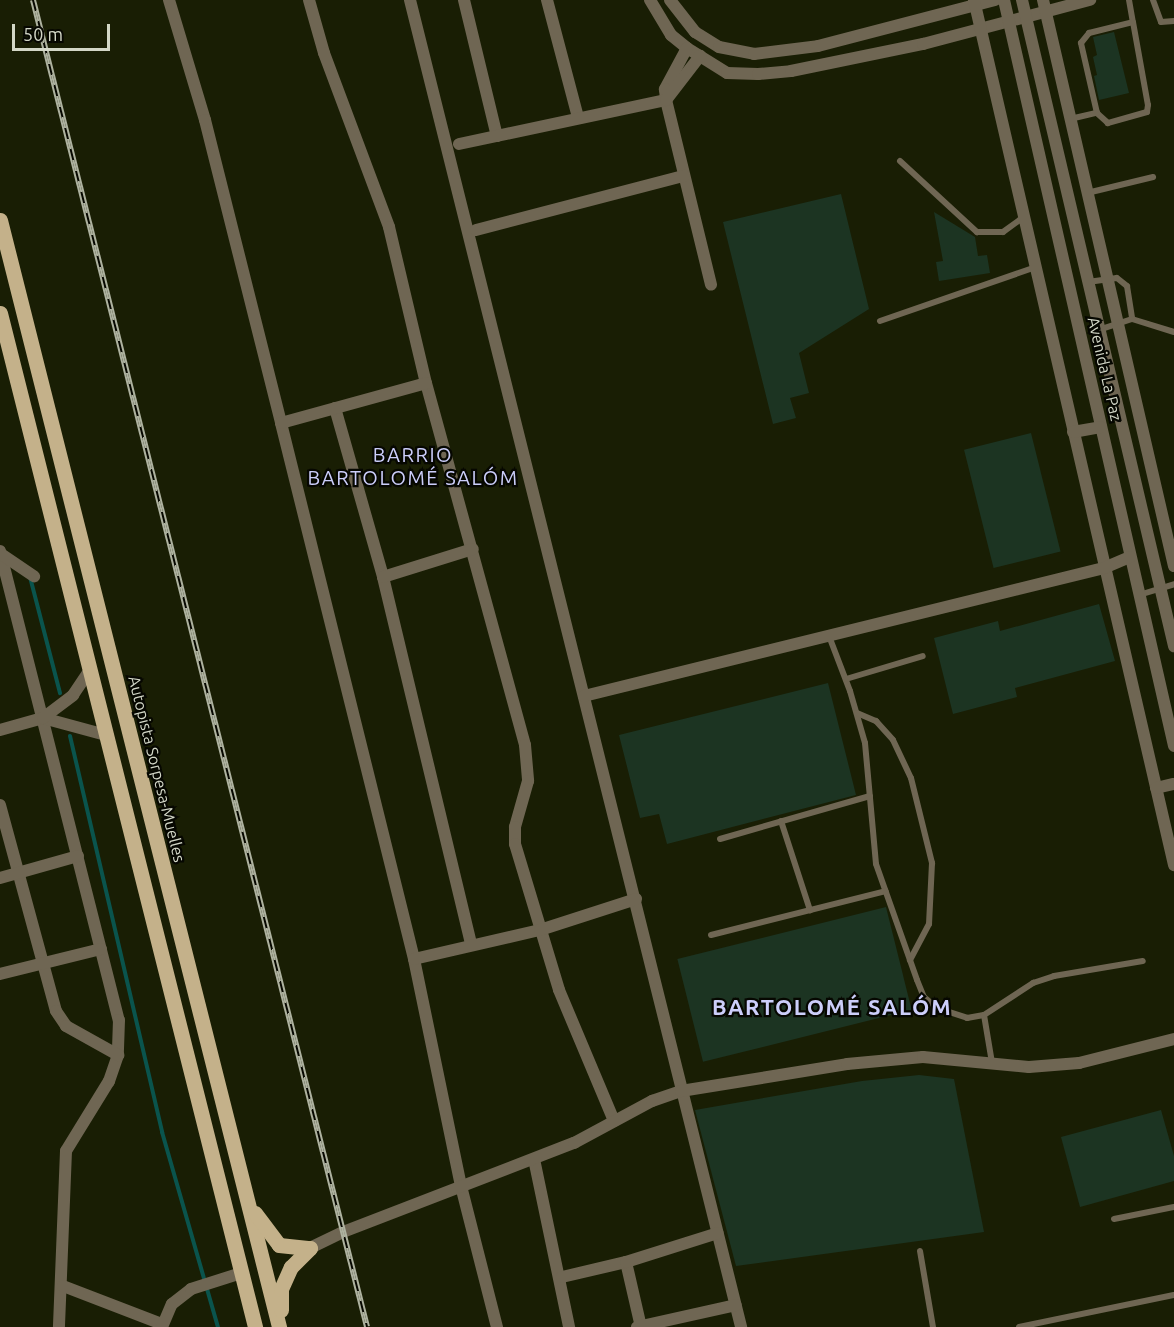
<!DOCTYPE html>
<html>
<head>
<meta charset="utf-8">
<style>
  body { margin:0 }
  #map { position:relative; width:1174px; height:1327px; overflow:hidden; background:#191e04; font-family:Ubuntu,sans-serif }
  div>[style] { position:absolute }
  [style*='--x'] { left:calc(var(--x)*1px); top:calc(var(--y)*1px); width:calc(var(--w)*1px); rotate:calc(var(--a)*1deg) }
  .stream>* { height:4px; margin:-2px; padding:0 2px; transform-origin:2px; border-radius:2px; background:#0a544d }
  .building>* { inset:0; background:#1c3422; transform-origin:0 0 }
  .service>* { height:6px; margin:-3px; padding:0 3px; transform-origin:3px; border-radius:3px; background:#6f6653 }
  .minor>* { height:12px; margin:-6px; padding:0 6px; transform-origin:6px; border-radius:6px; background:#6f6653 }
  .primary>* { height:15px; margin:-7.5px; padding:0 7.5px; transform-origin:7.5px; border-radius:7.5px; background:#c4b18a }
  .rail>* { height:6px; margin-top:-3px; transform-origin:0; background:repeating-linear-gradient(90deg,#060701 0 11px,#aeb2a0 0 22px); box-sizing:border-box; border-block:2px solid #aeb2a0 }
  span { translate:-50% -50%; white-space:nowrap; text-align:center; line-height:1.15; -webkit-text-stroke:4.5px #060701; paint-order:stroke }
  .street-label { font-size:16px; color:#d3d7c7 }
  .quarter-label { font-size:20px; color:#cccefa; letter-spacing:1.5px }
  .district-label { font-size:22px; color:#cccefa; font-weight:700; letter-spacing:1.5px }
  .scale { position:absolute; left:12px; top:24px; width:98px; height:27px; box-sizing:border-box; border:3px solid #d3d7c7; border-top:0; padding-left:8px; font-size:18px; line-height:21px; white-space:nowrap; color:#d3d7c7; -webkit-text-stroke:4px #060701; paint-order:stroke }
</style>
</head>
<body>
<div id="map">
  <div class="stream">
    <i style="--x:30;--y:577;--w:120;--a:75.5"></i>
    <i style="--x:70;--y:736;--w:407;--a:76.9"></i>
    <i style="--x:162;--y:1132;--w:203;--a:74"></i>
  </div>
  <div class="building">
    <i style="clip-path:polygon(1114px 32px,1129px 93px,1099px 100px,1094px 76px,1097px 75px,1093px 57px,1097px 55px,1093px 37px)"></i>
    <i style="clip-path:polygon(841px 194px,869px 309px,799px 353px,809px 393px,790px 398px,796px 418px,773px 424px,723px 222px)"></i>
    <i style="clip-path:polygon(934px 212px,975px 237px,978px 256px,987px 255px,990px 273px,939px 281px,936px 262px,943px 261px)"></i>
    <i style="left:1031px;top:433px;width:122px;height:69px;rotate:76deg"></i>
    <i style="clip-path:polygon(1099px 604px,1115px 661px,1015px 688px,1017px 697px,953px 714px,934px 638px,998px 621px,1000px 631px)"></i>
    <i style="clip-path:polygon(828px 683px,856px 795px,667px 844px,659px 814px,640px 818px,619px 735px)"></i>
    <i style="left:886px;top:907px;width:106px;height:215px;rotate:76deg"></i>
    <i style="clip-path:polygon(919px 1075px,954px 1079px,984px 1232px,736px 1266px,695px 1110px,862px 1081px)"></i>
    <i style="clip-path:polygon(1161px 1110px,1174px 1156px,1174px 1181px,1080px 1207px,1061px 1137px)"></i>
  </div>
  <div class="service">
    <i style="--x:1129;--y:0;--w:22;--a:80"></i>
    <i style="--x:1133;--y:22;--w:84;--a:79.8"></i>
    <i style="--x:1148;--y:105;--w:7;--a:98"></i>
    <i style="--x:1147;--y:112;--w:41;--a:164.2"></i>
    <i style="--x:1108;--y:123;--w:15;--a:-138"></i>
    <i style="--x:1097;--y:113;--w:72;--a:-102.9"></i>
    <i style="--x:1081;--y:43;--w:13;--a:-51"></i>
    <i style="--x:1089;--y:33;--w:45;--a:-14"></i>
    <i style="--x:1153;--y:0;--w:23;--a:70"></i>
    <i style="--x:1161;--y:22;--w:13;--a:-4"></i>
    <i style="--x:1070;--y:119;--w:28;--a:-13"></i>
    <i style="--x:900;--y:161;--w:105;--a:42.7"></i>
    <i style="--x:977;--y:232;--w:26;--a:0"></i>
    <i style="--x:1003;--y:232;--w:26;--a:-36"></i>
    <i style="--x:1087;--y:193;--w:68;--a:-13.6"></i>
    <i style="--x:1088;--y:282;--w:29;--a:-8"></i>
    <i style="--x:1117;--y:278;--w:13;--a:39"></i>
    <i style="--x:1127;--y:286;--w:33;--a:81"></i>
    <i style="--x:1132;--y:319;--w:35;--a:162"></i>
    <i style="--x:1132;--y:319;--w:44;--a:17.2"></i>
    <i style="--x:880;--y:321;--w:165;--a:-19.1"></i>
    <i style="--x:1139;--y:595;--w:37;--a:-17"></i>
    <i style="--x:829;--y:636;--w:59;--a:69.1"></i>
    <i style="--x:850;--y:691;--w:54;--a:73.9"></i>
    <i style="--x:865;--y:743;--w:121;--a:84.8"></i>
    <i style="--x:876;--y:864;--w:123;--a:70.5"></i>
    <i style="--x:917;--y:980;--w:18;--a:68"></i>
    <i style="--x:924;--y:997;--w:17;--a:40"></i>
    <i style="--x:937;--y:1008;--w:32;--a:18"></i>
    <i style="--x:967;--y:1018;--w:17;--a:-10"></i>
    <i style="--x:984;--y:1015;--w:49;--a:80.5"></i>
    <i style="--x:846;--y:679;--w:80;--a:-16.6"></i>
    <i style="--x:857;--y:713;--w:21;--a:23"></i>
    <i style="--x:876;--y:721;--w:25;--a:48"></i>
    <i style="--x:893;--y:740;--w:42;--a:64.7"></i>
    <i style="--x:911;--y:778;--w:88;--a:76.1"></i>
    <i style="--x:932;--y:863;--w:61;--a:92.8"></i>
    <i style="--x:929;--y:924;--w:41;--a:117.8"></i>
    <i style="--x:781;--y:821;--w:94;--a:72"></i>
    <i style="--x:720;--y:839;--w:156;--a:-16"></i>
    <i style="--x:711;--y:935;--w:180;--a:-14.1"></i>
    <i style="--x:984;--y:1015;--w:59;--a:-33.1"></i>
    <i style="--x:1033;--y:983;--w:22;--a:-18"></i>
    <i style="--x:1054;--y:976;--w:90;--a:-9.6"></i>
    <i style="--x:1114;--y:1219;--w:61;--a:-11.3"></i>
    <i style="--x:920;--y:1251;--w:77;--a:80.3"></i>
    <i style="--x:1019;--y:1327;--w:158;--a:-11.7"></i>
  </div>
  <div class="minor">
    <i style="--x:169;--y:0;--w:125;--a:73.3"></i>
    <i style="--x:205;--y:120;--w:312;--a:75.9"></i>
    <i style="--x:281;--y:423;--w:552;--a:76.06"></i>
    <i style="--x:414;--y:959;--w:232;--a:78.3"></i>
    <i style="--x:461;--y:1186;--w:146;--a:75.7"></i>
    <i style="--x:309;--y:0;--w:55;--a:74.2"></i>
    <i style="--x:324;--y:53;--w:186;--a:69.5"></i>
    <i style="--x:389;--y:227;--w:160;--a:76.7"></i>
    <i style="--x:426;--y:383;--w:375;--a:74.7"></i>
    <i style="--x:525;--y:745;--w:36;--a:85"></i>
    <i style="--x:528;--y:781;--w:48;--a:105.8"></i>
    <i style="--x:515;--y:827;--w:17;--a:90"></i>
    <i style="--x:515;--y:844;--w:152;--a:73.2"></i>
    <i style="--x:559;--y:990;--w:142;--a:67.2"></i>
    <i style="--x:410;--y:0;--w:1368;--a:75.99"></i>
    <i style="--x:464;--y:0;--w:140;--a:76.4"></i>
    <i style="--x:547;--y:0;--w:121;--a:75.2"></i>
    <i style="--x:650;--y:0;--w:41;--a:59"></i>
    <i style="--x:671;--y:35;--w:21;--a:39"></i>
    <i style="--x:687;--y:48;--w:47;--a:32"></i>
    <i style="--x:727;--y:73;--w:31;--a:2"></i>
    <i style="--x:758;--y:74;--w:33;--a:-5"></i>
    <i style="--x:791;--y:71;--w:135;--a:-11.6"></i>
    <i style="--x:923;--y:44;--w:173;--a:-14.8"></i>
    <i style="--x:670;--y:0;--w:41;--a:52"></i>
    <i style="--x:695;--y:32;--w:28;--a:32"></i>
    <i style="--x:719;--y:47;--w:36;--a:11"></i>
    <i style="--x:754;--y:54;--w:64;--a:-7.1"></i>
    <i style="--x:818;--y:46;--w:183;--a:-14.6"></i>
    <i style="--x:974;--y:0;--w:888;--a:76.98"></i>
    <i style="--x:1004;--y:0;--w:765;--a:77.16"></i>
    <i style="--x:1022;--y:0;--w:664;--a:76.76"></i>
    <i style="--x:1043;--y:0;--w:581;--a:76.97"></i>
    <i style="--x:687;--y:48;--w:47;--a:118.2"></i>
    <i style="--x:665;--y:89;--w:11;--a:85"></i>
    <i style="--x:666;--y:100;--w:190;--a:76.3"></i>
    <i style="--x:459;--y:144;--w:212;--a:-12"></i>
    <i style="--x:666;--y:100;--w:56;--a:-52.3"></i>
    <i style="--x:476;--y:230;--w:215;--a:-14.6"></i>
    <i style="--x:335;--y:408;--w:176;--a:74.1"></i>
    <i style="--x:383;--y:577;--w:377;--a:76.5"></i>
    <i style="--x:281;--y:423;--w:150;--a:-15.4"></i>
    <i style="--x:1073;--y:432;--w:28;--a:-10"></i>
    <i style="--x:0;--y:551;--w:484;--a:75.8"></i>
    <i style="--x:119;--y:1020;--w:35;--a:92"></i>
    <i style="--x:118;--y:1055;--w:28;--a:109"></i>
    <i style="--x:109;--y:1081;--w:82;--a:121.6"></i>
    <i style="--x:66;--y:1151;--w:176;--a:92.3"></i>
    <i style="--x:1;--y:554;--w:40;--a:34"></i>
    <i style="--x:383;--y:577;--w:94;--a:-17.3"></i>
    <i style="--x:584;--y:696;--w:536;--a:-13.83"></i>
    <i style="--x:1104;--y:568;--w:28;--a:-23"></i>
    <i style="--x:43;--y:718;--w:65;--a:15.1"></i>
    <i style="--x:0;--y:730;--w:45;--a:-15.6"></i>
    <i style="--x:43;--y:718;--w:38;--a:-37"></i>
    <i style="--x:73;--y:695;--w:30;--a:-56"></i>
    <i style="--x:1156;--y:788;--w:18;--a:-13"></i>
    <i style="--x:0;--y:805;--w:213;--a:74.8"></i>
    <i style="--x:56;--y:1011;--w:18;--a:56"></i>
    <i style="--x:66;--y:1026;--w:60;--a:29.1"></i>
    <i style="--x:0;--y:878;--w:81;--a:-15.8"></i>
    <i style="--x:414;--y:959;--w:129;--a:-13"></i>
    <i style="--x:540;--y:930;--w:101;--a:-17.9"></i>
    <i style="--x:0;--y:974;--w:104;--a:-13.9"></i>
    <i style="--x:534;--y:1159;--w:172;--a:78.2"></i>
    <i style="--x:310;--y:1248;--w:37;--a:-26"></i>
    <i style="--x:343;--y:1232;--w:248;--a:-21.1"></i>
    <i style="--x:574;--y:1143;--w:89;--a:-28.3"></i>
    <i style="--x:652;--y:1101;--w:31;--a:-19"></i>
    <i style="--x:681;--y:1091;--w:168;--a:-9.2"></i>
    <i style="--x:847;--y:1064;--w:76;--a:-5.3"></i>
    <i style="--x:923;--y:1057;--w:106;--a:5.4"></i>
    <i style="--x:1029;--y:1067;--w:50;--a:-4.6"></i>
    <i style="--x:1079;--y:1063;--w:98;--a:-14.2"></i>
    <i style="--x:626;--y:1262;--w:67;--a:77"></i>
    <i style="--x:562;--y:1277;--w:66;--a:-13.2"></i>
    <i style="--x:626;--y:1262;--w:96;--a:-17.5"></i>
    <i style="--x:63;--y:1286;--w:106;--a:21"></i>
    <i style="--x:162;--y:1327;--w:25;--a:-67"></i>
    <i style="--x:172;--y:1304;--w:24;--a:-38"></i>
    <i style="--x:191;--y:1289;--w:52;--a:-17.7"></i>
    <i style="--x:637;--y:1327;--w:101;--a:-12.5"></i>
  </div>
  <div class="primary">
    <i style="--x:0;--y:220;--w:1142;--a:75.85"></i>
    <i style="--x:0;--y:313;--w:1046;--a:75.88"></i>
    <i style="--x:255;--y:1213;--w:40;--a:53"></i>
    <i style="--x:279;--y:1245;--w:31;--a:6"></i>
    <i style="--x:281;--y:1310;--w:21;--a:-90"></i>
    <i style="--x:281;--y:1289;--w:24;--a:-66"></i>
    <i style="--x:291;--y:1267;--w:27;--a:-45"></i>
  </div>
  <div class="rail">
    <i style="--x:33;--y:0;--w:1368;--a:75.87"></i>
  </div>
  <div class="street-label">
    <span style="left:1105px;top:369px;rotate:77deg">Avenida La Paz</span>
    <span style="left:157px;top:769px;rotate:76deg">Autopista Sorpesa-Muelles</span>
  </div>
  <div class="quarter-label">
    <span style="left:413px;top:466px">BARRIO<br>BARTOLOMÉ SALÓM</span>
  </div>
  <div class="district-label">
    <span style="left:832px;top:1007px">BARTOLOMÉ SALÓM</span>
  </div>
  <div class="scale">50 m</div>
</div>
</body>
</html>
